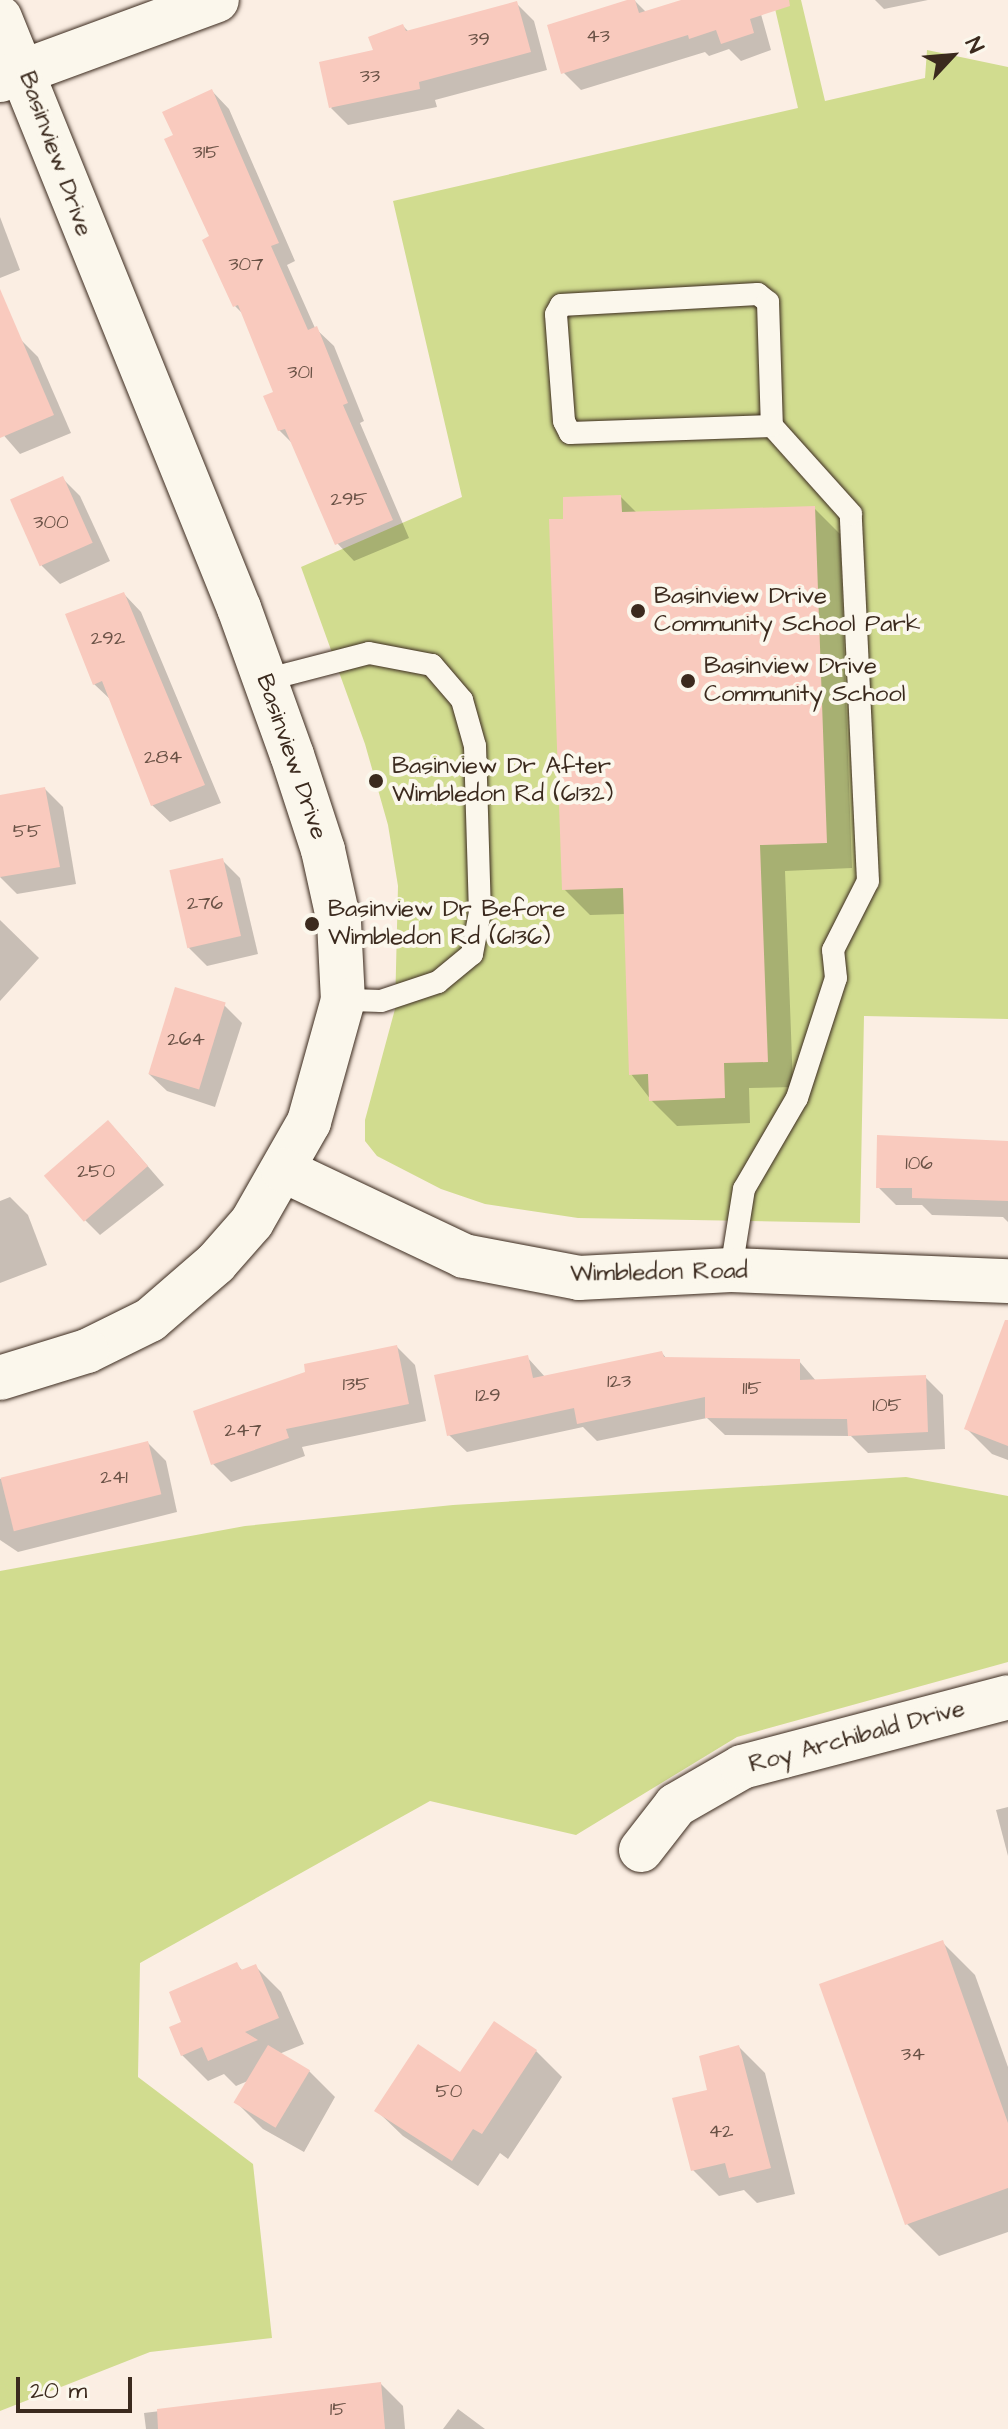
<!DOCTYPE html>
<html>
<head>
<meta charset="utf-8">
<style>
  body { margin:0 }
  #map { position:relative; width:1008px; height:2429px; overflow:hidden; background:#fbeee3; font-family:"Architects Daughter",sans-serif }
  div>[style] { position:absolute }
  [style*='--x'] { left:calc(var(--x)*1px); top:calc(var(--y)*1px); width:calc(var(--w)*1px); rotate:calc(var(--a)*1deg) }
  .green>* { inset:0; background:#d1dc8f }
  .shadow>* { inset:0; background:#0003 }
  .building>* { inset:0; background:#f9cabe; transform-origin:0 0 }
  .roads { filter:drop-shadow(0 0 2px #3b2a1e) drop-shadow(0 0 2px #3b2a1e) }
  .lane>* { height:22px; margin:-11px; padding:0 11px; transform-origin:11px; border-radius:11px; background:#fbf7ec }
  .street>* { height:44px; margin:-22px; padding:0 22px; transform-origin:22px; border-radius:22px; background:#fbf7ec }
  .dots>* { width:22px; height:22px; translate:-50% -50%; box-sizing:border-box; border:4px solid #fbf7ec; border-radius:50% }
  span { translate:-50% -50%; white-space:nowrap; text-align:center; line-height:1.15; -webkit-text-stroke:8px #fbf7ec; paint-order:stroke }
  .number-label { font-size:20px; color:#6a5246 }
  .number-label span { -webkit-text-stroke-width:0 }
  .street-label { font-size:24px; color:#3b2a1e }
  .poi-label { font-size:24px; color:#3b2a1e }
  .left { translate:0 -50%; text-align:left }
  .north { position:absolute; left:912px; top:16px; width:80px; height:80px; -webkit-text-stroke:6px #fbf7ec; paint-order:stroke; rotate:64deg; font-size:22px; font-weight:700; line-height:32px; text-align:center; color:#3b2a1e }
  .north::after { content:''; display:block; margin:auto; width:28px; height:36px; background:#3b2a1e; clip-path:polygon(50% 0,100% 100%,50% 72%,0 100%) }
  .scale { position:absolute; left:16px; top:2377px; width:116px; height:36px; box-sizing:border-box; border:4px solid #3b2a1e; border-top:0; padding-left:10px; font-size:24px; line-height:28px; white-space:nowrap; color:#3b2a1e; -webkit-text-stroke:6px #fbf7ec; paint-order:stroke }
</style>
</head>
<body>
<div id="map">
  <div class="green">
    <i style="clip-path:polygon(773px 0,801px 0,825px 101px,925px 78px,927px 50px,1008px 67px,1008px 1019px,864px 1016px,860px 1223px,578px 1218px,485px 1204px,441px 1189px,377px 1156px,365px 1141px,365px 1120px,395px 1009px,398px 886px,388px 825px,365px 744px,301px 567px,462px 497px,393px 201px,798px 108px)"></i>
    <i style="clip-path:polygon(906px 1477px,1008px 1496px,1008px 1662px,737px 1737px,576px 1835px,430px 1801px,140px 1963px,138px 2077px,253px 2164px,272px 2338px,150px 2352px,0 2411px,0 1571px,245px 1526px,453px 1505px)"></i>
  </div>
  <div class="shadow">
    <i style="clip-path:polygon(634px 0,647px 13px,688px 0,757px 0,771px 50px,741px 61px,729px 49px,709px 56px,705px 52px,581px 90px,563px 72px)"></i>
    <i style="clip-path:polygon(875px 0,928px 0,884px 9px)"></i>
    <i style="clip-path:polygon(516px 3px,534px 21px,547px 70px,435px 100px,437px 107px,348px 125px,331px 108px,403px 26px,409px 32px)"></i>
    <i style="clip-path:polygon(212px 91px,229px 109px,295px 261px,287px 265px,315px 328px,334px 346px,364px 421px,360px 423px,409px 538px,354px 561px,337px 543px,294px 445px,279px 430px,276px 393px,244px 315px,235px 306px,175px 136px)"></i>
    <i style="clip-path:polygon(0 217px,20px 270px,0 278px)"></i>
    <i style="clip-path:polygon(20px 339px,38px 357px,71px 433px,20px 454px,0 431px,0 348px)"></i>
    <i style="clip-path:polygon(62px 478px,80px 496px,110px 561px,60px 584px,42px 566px,12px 501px)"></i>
    <i style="clip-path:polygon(621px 497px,638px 514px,814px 508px,840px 534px,852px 868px,785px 871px,793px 1087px,749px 1088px,750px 1123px,677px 1126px,651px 1100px,631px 1074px,625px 914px,590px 915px,564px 889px,565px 521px)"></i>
    <i style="clip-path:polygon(124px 594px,141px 612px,221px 803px,170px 822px,152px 805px,112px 701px,94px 684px)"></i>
    <i style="clip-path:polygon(45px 789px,63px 807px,76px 884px,17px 894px,0 877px,0 797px)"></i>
    <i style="clip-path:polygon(222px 860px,240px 878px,258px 954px,207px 966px,189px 948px)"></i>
    <i style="clip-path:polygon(0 920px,39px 958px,0 1001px)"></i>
    <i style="clip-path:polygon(224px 1005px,242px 1023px,215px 1107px,167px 1091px,149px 1074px)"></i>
    <i style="clip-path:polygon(126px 1141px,164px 1185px,100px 1235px,82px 1217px)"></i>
    <i style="clip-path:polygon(1008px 1143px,1008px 1222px,1003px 1217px,932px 1215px,922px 1205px,896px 1205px,878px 1187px)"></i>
    <i style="clip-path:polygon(10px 1197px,28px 1215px,47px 1265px,0 1283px,0 1201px)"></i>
    <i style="clip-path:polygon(397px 1347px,415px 1365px,426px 1421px,302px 1447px,305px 1456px,231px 1482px,213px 1464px)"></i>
    <i style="clip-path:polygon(662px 1353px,667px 1359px,799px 1361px,817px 1382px,925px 1377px,943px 1395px,945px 1449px,868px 1453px,851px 1436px,725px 1435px,707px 1418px,597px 1441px,583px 1427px,467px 1452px,449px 1435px,527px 1357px,546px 1378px)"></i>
    <i style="clip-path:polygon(1008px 1358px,1008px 1460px,992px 1454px,966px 1428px)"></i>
    <i style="clip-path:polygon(148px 1443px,166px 1461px,177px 1512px,18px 1552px,0 1540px,0 1479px)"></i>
    <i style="clip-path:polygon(1008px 1807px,1008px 1856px,996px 1810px)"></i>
    <i style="clip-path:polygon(942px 1942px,975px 1975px,1008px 2067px,1008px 2232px,939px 2256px,906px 2223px)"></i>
    <i style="clip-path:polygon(237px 1965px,243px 1971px,255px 1966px,281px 1992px,304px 2044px,279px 2054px,309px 2071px,335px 2097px,304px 2152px,263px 2129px,237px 2103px,250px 2080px,236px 2086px,224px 2074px,208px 2081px,182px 2055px,184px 2023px)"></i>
    <i style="clip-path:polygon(739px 2047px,765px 2073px,795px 2194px,757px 2203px,744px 2190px,719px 2196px,693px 2170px,710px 2091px)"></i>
    <i style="clip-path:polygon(536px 2051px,562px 2077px,508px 2159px,500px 2153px,478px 2186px,403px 2136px,377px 2111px,461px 2075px)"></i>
    <i style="clip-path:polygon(381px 2384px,403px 2406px,405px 2429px,146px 2429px,144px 2413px)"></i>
    <i style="clip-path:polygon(458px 2409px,485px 2429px,443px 2429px)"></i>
  </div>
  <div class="building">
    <i style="clip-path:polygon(627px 0,635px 0,639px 13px,681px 0,789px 0,790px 6px,750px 19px,754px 33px,721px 44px,716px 30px,689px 39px,688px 35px,561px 74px,547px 25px)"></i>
    <i style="clip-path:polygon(517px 1px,531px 52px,419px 82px,420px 89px,329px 108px,319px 62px,373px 50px,368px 37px,403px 24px,406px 31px)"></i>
    <i style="clip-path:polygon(212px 89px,279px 243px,271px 246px,308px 330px,317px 326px,348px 403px,343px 405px,393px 520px,335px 545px,285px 429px,278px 431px,263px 396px,273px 392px,238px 305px,233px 307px,202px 240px,209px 236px,164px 139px,173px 135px,162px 112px)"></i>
    <i style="clip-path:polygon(0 289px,54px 415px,0 438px)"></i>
    <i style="left:63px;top:476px;width:73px;height:58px;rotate:66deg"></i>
    <i style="clip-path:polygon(621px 495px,622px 512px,815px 506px,827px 843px,760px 845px,768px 1062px,724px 1063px,725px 1098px,649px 1101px,648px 1074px,629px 1075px,623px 888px,562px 890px,549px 519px,563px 519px,563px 497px)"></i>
    <i style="clip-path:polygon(124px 592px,205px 785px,151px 806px,102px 681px,93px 685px,65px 614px)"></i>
    <i style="clip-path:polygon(45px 787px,60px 867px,0 877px,0 795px)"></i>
    <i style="left:223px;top:858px;width:80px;height:55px;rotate:77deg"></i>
    <i style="left:175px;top:987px;width:53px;height:91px;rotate:17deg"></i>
    <i style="left:108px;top:1120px;width:61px;height:85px;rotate:49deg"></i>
    <i style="clip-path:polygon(877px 1135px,1008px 1141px,1008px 1201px,912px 1198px,912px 1188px,876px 1188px)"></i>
    <i style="clip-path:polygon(1005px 1320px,1008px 1320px,1008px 1446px,964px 1429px)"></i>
    <i style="clip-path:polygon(397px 1345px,409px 1404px,286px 1429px,289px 1438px,211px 1465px,193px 1411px,305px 1372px,304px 1364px)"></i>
    <i style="clip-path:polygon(662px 1351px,664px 1357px,800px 1359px,800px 1380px,926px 1375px,928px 1432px,848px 1436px,847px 1419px,705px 1418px,705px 1397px,577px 1424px,574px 1408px,447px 1436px,434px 1375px,528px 1355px,533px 1378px)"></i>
    <i style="left:148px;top:1441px;width:55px;height:152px;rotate:76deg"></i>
    <i style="clip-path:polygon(943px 1940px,1008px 2123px,1008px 2188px,905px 2225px,819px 1984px)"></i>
    <i style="clip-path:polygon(237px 1962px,241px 1970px,256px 1964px,279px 2018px,245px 2032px,258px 2040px,208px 2061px,202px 2047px,181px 2056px,169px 2027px,181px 2022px,169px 1992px)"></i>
    <i style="clip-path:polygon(494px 2021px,537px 2050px,482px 2134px,473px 2129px,452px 2161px,374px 2111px,418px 2044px,460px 2072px)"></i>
    <i style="left:268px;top:2045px;width:49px;height:67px;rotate:31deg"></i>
    <i style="clip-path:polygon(739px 2045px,771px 2168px,729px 2178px,725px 2163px,691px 2171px,672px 2098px,707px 2090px,699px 2056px)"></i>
    <i style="clip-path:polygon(381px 2382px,385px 2429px,158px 2429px,157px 2409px)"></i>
  </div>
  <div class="roads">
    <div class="lane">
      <i style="--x:265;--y:680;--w:107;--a:-14.6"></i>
      <i style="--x:369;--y:653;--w:64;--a:10.8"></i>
      <i style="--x:432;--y:665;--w:46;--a:49.4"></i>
      <i style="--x:462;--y:700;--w:48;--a:74.2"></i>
      <i style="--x:475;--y:746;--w:166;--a:88.3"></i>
      <i style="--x:480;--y:912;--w:43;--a:100.8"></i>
      <i style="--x:472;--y:954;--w:44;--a:140.5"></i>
      <i style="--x:438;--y:982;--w:60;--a:161.6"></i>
      <i style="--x:381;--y:1001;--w:38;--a:-178"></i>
      <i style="--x:731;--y:1270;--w:82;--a:-80.9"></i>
      <i style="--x:744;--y:1189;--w:105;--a:-59.8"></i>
      <i style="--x:797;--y:1098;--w:126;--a:-72"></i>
      <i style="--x:836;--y:978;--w:28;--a:-96"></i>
      <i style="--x:833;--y:950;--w:77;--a:-63.1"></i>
      <i style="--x:868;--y:881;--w:367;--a:-92.7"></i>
      <i style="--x:851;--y:514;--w:118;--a:-131.9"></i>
      <i style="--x:772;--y:426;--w:202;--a:178"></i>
      <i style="--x:570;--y:433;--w:13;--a:-117"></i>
      <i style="--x:564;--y:421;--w:107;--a:-94.3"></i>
      <i style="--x:556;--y:314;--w:10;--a:-61"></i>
      <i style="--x:561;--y:305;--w:197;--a:-3.2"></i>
      <i style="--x:758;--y:294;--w:13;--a:39"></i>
      <i style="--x:768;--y:302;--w:124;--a:88.2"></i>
    </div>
    <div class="street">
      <i style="--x:0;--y:18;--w:637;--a:67.95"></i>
      <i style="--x:239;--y:608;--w:156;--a:70.2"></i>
      <i style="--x:292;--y:755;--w:100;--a:71.9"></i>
      <i style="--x:323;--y:850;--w:74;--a:77.5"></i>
      <i style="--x:339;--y:922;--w:78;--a:87.1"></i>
      <i style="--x:343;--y:1000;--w:127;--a:105.6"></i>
      <i style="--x:309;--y:1122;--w:115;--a:119.7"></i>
      <i style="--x:252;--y:1222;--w:55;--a:131.3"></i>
      <i style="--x:216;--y:1263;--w:87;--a:139.2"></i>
      <i style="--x:150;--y:1320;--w:70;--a:153.8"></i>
      <i style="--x:87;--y:1351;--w:91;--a:162.8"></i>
      <i style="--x:0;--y:80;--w:231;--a:-20.2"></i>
      <i style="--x:283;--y:1170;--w:200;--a:25.4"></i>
      <i style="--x:464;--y:1256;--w:117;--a:10.8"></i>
      <i style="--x:579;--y:1278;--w:152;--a:-3"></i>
      <i style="--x:731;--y:1270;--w:277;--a:2.3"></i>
      <i style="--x:641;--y:1850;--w:57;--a:-52.1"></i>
      <i style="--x:676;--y:1805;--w:76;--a:-29.9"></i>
      <i style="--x:742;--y:1767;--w:275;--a:-14.7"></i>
    </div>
  </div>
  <div class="dots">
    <i style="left:638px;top:611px;background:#3b2a1e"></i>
    <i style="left:688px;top:681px;background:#3b2a1e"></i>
    <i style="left:376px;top:781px;background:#3b2a1e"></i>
    <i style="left:312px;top:924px;background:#3b2a1e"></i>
  </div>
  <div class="number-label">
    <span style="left:598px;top:36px">43</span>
    <span style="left:479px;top:39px">39</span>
    <span style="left:370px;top:76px">33</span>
    <span style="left:206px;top:152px">315</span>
    <span style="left:246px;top:264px">307</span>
    <span style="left:300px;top:372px">301</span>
    <span style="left:349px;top:499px">295</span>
    <span style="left:51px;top:522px">300</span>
    <span style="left:108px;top:638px">292</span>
    <span style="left:163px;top:757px">284</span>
    <span style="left:27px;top:831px">55</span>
    <span style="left:205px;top:903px">276</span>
    <span style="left:186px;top:1039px">264</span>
    <span style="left:919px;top:1163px">106</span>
    <span style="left:96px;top:1171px">250</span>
    <span style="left:619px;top:1381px">123</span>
    <span style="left:356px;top:1384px">135</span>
    <span style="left:752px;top:1388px">115</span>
    <span style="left:488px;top:1395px">129</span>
    <span style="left:887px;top:1405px">105</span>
    <span style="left:243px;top:1430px">247</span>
    <span style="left:114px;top:1477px">241</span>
    <span style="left:913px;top:2054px">34</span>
    <span style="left:449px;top:2091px">50</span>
    <span style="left:721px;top:2131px">42</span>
    <span style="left:338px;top:2409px">15</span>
  </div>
  <div class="street-label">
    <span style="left:55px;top:154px;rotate:70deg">Basinview Drive</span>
    <span style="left:291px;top:757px;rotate:71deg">Basinview Drive</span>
    <span style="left:659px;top:1273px;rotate:-1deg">Wimbledon Road</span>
    <span style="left:857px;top:1737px;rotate:-15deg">Roy Archibald Drive</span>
  </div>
  <div class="poi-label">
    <span class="left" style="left:654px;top:611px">Basinview Drive<br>Community School Park</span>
    <span class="left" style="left:704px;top:681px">Basinview Drive<br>Community School</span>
    <span class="left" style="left:392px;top:781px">Basinview Dr After<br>Wimbledon Rd (6132)</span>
    <span class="left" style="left:328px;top:924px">Basinview Dr Before<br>Wimbledon Rd (6136)</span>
  </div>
  <div class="north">N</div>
  <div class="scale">20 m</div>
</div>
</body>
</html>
